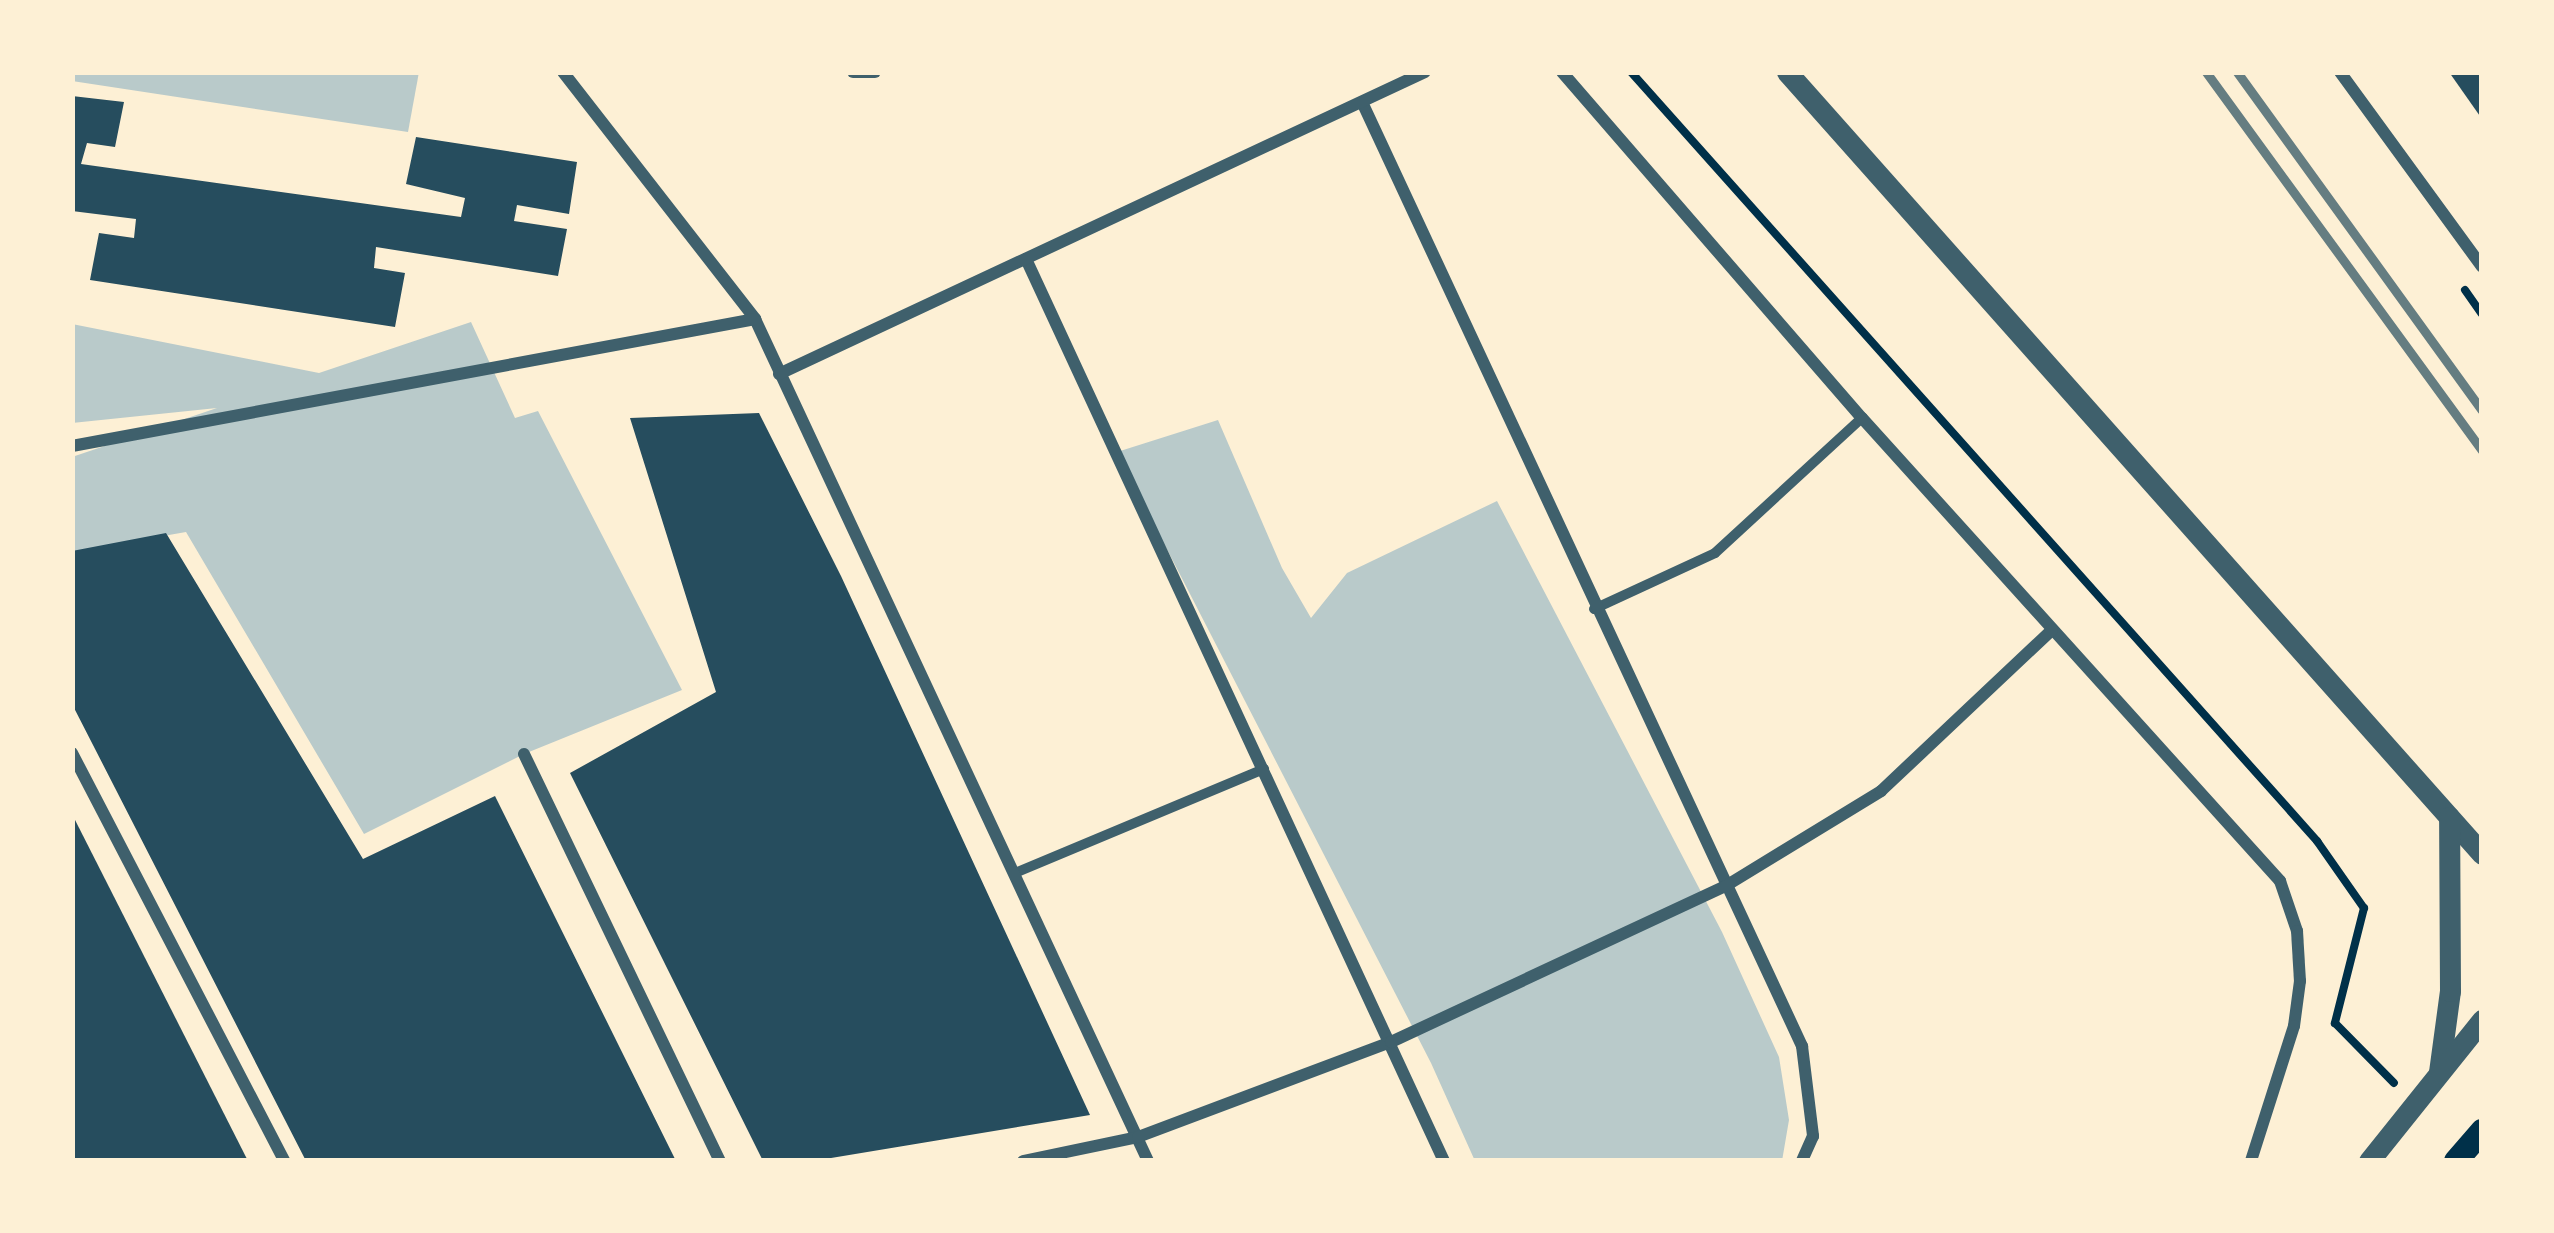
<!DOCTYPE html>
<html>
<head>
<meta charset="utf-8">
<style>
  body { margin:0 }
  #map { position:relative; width:2554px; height:1233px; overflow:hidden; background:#fdf0d5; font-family:"Fira Sans",sans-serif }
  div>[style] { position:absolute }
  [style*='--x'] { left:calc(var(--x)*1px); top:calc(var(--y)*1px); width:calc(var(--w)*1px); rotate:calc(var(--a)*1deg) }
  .green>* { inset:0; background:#b9caca }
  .building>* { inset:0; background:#264d5e }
  .path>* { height:8px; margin:-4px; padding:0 4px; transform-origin:4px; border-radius:4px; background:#003049 }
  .pedestrian>* { height:10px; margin:-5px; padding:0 5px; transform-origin:5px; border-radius:5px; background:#3f606c }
  .minor>* { height:12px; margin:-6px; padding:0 6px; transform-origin:6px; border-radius:6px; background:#3f606c }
  .tertiary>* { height:21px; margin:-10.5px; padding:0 10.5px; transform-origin:10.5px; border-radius:10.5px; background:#3f606c }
  .secondary>* { height:24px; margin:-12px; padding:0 12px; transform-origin:12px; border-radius:12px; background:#003049 }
  .rail>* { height:9px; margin:-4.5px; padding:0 4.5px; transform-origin:4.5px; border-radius:4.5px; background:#657d81 }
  span { translate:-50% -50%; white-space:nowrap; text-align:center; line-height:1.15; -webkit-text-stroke:9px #fdf0d5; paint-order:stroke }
  .frame { position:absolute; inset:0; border:75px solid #fdf0d5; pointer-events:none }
</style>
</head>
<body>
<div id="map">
  <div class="green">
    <i style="clip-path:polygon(72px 72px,419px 72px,408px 132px,72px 81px)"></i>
    <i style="clip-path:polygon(471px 322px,515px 418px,538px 411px,682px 690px,524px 754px,364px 834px,186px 532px,72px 552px,72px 457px,217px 408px,72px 423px,72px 324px,319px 373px)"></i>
    <i style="clip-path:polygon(1218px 420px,1282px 568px,1311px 618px,1347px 573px,1497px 501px,1722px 932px,1779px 1057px,1789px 1120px,1782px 1161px,1475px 1161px,1431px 1063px,1117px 452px)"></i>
  </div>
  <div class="building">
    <i style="clip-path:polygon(2449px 72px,2482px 72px,2482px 119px)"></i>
    <i style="clip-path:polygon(72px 96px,124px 102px,115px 147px,87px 143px,81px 164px,461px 217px,465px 198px,406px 184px,416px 137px,577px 162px,569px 214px,517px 205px,514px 221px,567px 229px,558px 276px,376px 247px,374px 268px,405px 273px,395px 327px,90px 280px,99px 233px,134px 238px,136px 219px,72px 211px)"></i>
    <i style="clip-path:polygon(759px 413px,841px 576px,1090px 1115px,813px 1161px,763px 1161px,570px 773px,716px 692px,630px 418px)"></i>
    <i style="clip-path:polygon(166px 533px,363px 859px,495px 796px,676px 1161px,306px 1161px,72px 704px,72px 551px)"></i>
    <i style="clip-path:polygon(72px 814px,248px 1161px,72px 1161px)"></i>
  </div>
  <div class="path">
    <i style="--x:1631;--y:72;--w:1031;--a:48.26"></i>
    <i style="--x:2317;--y:841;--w:82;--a:55"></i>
    <i style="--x:2364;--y:908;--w:119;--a:104.2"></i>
    <i style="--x:2335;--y:1023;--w:84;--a:45.5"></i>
    <i style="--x:2465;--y:290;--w:29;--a:55"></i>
  </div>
  <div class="pedestrian">
    <i style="--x:1594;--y:609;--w:133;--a:-24.8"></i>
    <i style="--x:1715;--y:553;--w:200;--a:-42.6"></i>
    <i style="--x:1015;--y:873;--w:270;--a:-22.7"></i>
  </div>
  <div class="minor">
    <i style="--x:563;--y:72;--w:313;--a:52.1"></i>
    <i style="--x:755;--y:319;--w:929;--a:64.98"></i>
    <i style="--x:853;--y:72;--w:22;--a:0"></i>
    <i style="--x:1562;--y:72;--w:458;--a:49.1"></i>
    <i style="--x:1862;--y:418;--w:624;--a:47.92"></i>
    <i style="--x:2280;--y:881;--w:53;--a:71.2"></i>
    <i style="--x:2297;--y:931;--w:50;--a:86.6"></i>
    <i style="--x:2300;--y:981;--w:45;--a:97.6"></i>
    <i style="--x:2294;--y:1026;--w:142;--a:107.7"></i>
    <i style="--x:2340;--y:72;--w:241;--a:53.9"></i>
    <i style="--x:1362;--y:102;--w:1042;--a:65.01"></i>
    <i style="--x:1802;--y:1046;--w:91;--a:83"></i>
    <i style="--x:1813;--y:1136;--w:27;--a:114"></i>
    <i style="--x:1026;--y:259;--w:994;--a:65.14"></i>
    <i style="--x:779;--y:374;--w:713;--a:-25.06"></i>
    <i style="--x:72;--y:446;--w:695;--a:-10.53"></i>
    <i style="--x:72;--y:753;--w:460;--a:62.5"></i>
    <i style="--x:524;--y:754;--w:452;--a:64.3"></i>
    <i style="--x:1023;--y:1161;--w:117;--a:-11.8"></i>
    <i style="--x:1138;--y:1137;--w:270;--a:-20.6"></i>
    <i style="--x:1391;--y:1042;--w:367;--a:-25"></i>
    <i style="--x:1724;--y:887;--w:184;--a:-31.4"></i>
    <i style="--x:1881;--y:791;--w:235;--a:-43.3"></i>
  </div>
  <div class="tertiary">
    <i style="--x:1787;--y:72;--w:1046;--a:48.37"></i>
    <i style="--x:2439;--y:1072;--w:82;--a:-82.3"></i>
    <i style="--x:2450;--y:991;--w:174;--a:-90.3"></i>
    <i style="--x:2369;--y:1161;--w:181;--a:-51.3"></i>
  </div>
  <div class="secondary">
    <i style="--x:2456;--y:1161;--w:40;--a:-49"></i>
  </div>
  <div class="rail">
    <i style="--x:2206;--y:72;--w:468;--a:53.9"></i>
    <i style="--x:2237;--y:72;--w:417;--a:54.1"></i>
  </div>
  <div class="frame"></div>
</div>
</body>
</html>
